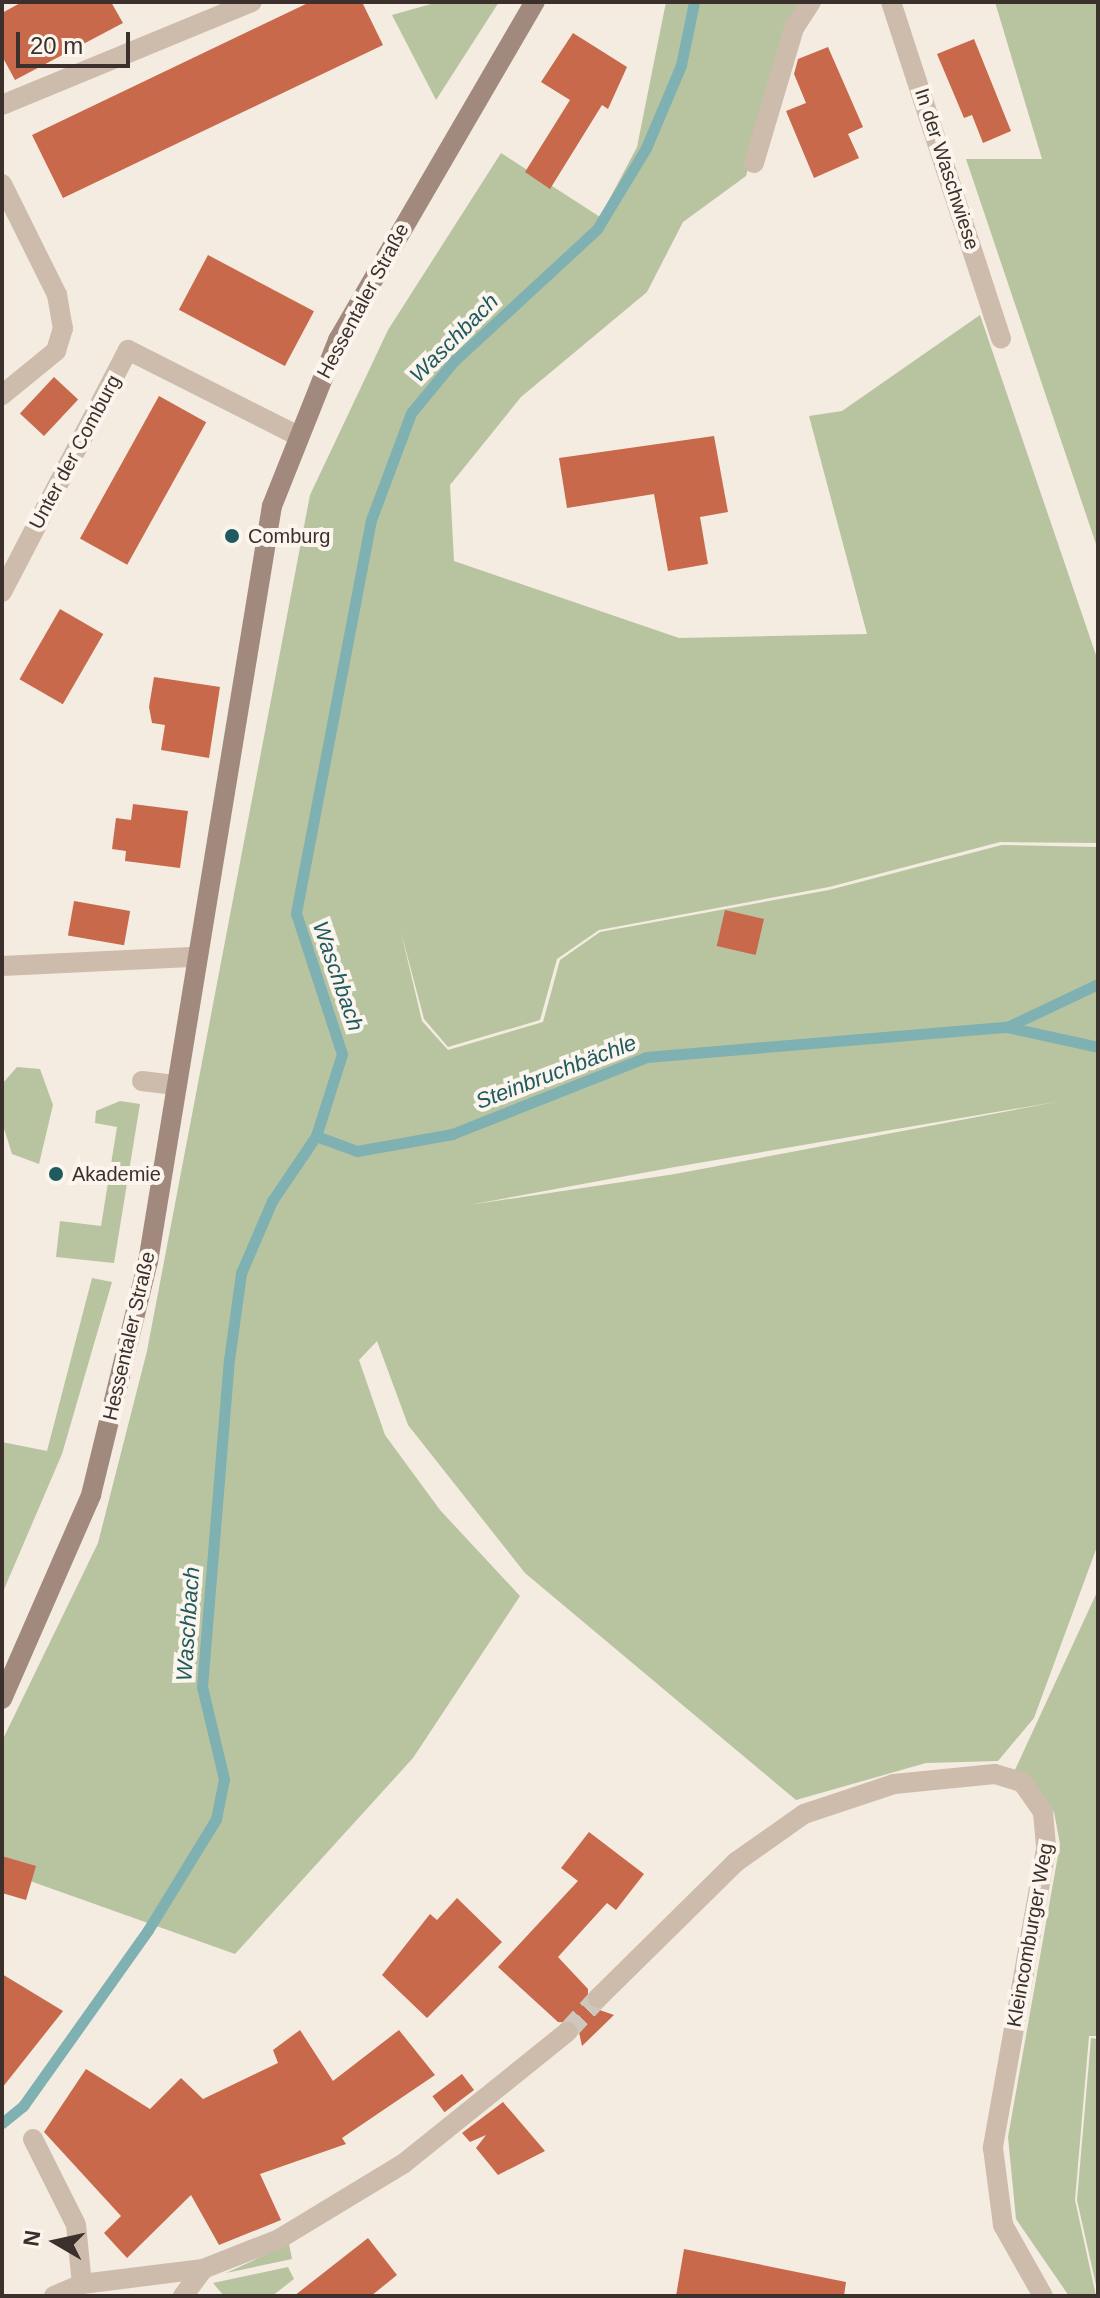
<!DOCTYPE html>
<html>
<head>
<meta charset="utf-8">
<style>
  body { margin:0 }
  #map { position:relative; width:1100px; height:2298px; overflow:hidden; background:#f4ebe1; font-family:Helvetica,sans-serif }
  div>[style] { position:absolute }
  [style*='--x'] { left:calc(var(--x)*1px); top:calc(var(--y)*1px); width:calc(var(--w)*1px); rotate:calc(var(--a)*1deg) }
  .green>* { inset:0; background:#b8c4a0 }
  .stream>* { height:11px; margin:-5.5px; padding:0 5.5px; transform-origin:5.5px; border-radius:5.5px; background:#7fb0b2 }
  .building>* { inset:0; background:#c8694b; transform-origin:0 0 }
  .minor-tunnel>* { height:20px; margin-top:-10px; transform-origin:0; background:repeating-linear-gradient(90deg,#cfc6bd 0 20px,transparent 0 30px) }
  .service>* { height:20px; margin:-10px; padding:0 10px; transform-origin:10px; border-radius:10px; background:#cdbbac }
  .minor>* { height:20px; margin:-10px; padding:0 10px; transform-origin:10px; border-radius:10px; background:#cdbbac }
  .secondary>* { height:20px; margin:-10px; padding:0 10px; transform-origin:10px; border-radius:10px; background:#a18a7d }
  .dots>* { width:22px; height:22px; translate:-50% -50%; box-sizing:border-box; border:4px solid #fbf5ee; border-radius:50% }
  span { translate:-50% -50%; white-space:nowrap; text-align:center; line-height:1.15; -webkit-text-stroke:8px #fbf5ee; paint-order:stroke }
  .street-label { font-size:20px; color:#3b302b }
  .poi-label { font-size:20px; color:#3b302b }
  .left { translate:0 -50%; text-align:left }
  .water-label { font-size:22px; color:#1f5a5e; font-style:italic }
  .frame { position:absolute; inset:0; border:4px solid #3b302b; pointer-events:none }
  .north { position:absolute; left:16px; top:2202px; width:80px; height:80px; -webkit-text-stroke:6px #fbf5ee; paint-order:stroke; rotate:279deg; font-size:22px; font-weight:700; line-height:32px; text-align:center; color:#3b302b }
  .north::after { content:''; display:block; margin:auto; width:28px; height:36px; background:#3b302b; clip-path:polygon(50% 0,100% 100%,50% 72%,0 100%) }
  .scale { position:absolute; left:16px; top:32px; width:114px; height:36px; box-sizing:border-box; border:4px solid #3b302b; border-top:0; padding-left:10px; font-size:24px; line-height:28px; white-space:nowrap; color:#3b302b; -webkit-text-stroke:6px #fbf5ee; paint-order:stroke }
</style>
</head>
<body>
<div id="map">
  <div class="green">
    <i style="clip-path:polygon(438px 2px,499px 2px,436px 100px,392px 15px)"></i>
    <i style="clip-path:polygon(evenodd,666px 2px,800px 2px,746px 176px,683px 222px,647px 292px,521px 397px,450px 485px,454px 561px,679px 638px,867px 634px,809px 416px,842px 411px,980px 315px,1098px 661px,1098px 843px,1000px 842px,829px 887px,599px 930px,557px 959px,540px 1020px,448px 1047px,424px 1019px,401px 932px,422px 1021px,448px 1050px,543px 1022px,560px 960px,600px 932px,829px 890px,1002px 845px,1098px 847px,1098px 1544px,1034px 1718px,998px 1761px,926px 1763px,796px 1800px,525px 1573px,408px 1425px,377px 1341px,359px 1360px,385px 1435px,440px 1510px,520px 1596px,413px 1758px,235px 1954px,2px 1871px,2px 1741px,98px 1543px,147px 1351px,310px 495px,388px 330px,501px 153px,600px 217px,637px 147px,666px 2px,1061px 1101px,675px 1174px,469px 1205px,675px 1167px,1061px 1101px)"></i>
    <i style="clip-path:polygon(995px 2px,1098px 2px,1098px 550px,966px 159px,1042px 159px)"></i>
    <i style="clip-path:polygon(17px 1067px,40px 1069px,53px 1105px,39px 1164px,12px 1154px,2px 1122px,2px 1084px)"></i>
    <i style="clip-path:polygon(120px 1101px,140px 1104px,114px 1263px,56px 1257px,60px 1221px,101px 1226px,117px 1127px,95px 1123px,96px 1111px)"></i>
    <i style="clip-path:polygon(92px 1278px,112px 1282px,62px 1454px,2px 1594px,2px 1442px,47px 1451px)"></i>
    <i style="clip-path:polygon(1098px 1590px,1098px 2036px,1089px 2036px,1075px 2200px,1096px 2296px,1069px 2296px,1016px 2219px,1008px 2137px,1060px 1844px,1054px 1812px,1014px 1772px)"></i>
    <i style="clip-path:polygon(1091px 2038px,1098px 2039px,1098px 2294px,1077px 2200px)"></i>
    <i style="clip-path:polygon(289px 2244px,292px 2259px,226px 2273px)"></i>
    <i style="clip-path:polygon(288px 2267px,294px 2279px,272px 2296px,224px 2296px,213px 2283px)"></i>
  </div>
  <div class="stream">
    <i style="--x:1007;--y:1027;--w:93;--a:12.4"></i>
    <i style="--x:316;--y:1136;--w:44;--a:20.1"></i>
    <i style="--x:357;--y:1151;--w:97;--a:-10.1"></i>
    <i style="--x:452;--y:1134;--w:209;--a:-21.6"></i>
    <i style="--x:646;--y:1057;--w:362;--a:-4.8"></i>
    <i style="--x:1007;--y:1027;--w:101;--a:-25.3"></i>
    <i style="--x:2;--y:2123;--w:27;--a:-39"></i>
    <i style="--x:23;--y:2106;--w:216;--a:-54.6"></i>
    <i style="--x:148;--y:1930;--w:130;--a:-58.5"></i>
    <i style="--x:216;--y:1819;--w:41;--a:-78.7"></i>
    <i style="--x:224;--y:1779;--w:95;--a:-103.4"></i>
    <i style="--x:202;--y:1687;--w:328;--a:-85.3"></i>
    <i style="--x:229;--y:1360;--w:88;--a:-82.1"></i>
    <i style="--x:241;--y:1273;--w:78;--a:-66.7"></i>
    <i style="--x:272;--y:1201;--w:78;--a:-55.9"></i>
    <i style="--x:316;--y:1136;--w:86;--a:-72.4"></i>
    <i style="--x:342;--y:1054;--w:148;--a:-108.1"></i>
    <i style="--x:296;--y:913;--w:400;--a:-79.2"></i>
    <i style="--x:371;--y:520;--w:114;--a:-69.5"></i>
    <i style="--x:411;--y:413;--w:66;--a:-50.5"></i>
    <i style="--x:453;--y:362;--w:196;--a:-42.7"></i>
    <i style="--x:597;--y:229;--w:95;--a:-58.8"></i>
    <i style="--x:646;--y:148;--w:90;--a:-67.1"></i>
    <i style="--x:681;--y:65;--w:64;--a:-78.3"></i>
  </div>
  <div class="building">
    <i style="clip-path:polygon(22px 2px,111px 2px,123px 23px,15px 80px,2px 56px,2px 13px)"></i>
    <i style="clip-path:polygon(310px 2px,362px 2px,383px 45px,63px 198px,32px 135px)"></i>
    <i style="clip-path:polygon(573px 33px,627px 67px,608px 109px,602px 105px,550px 189px,525px 172px,570px 100px,541px 82px)"></i>
    <i style="clip-path:polygon(974px 39px,1011px 131px,983px 143px,972px 115px,964px 118px,937px 54px)"></i>
    <i style="clip-path:polygon(828px 47px,863px 127px,848px 134px,859px 158px,814px 178px,786px 111px,806px 103px,794px 74px,798px 59px)"></i>
    <i style="left:208px;top:255px;width:120px;height:62px;rotate:28deg"></i>
    <i style="left:54px;top:377px;width:33px;height:50px;rotate:43deg"></i>
    <i style="left:159px;top:396px;width:54px;height:163px;rotate:29deg"></i>
    <i style="clip-path:polygon(714px 436px,728px 512px,700px 517px,708px 564px,668px 571px,654px 494px,567px 508px,559px 458px)"></i>
    <i style="left:60px;top:609px;width:50px;height:81px;rotate:30deg"></i>
    <i style="clip-path:polygon(154px 677px,220px 687px,209px 758px,161px 750px,165px 725px,152px 723px,149px 707px)"></i>
    <i style="clip-path:polygon(133px 804px,188px 811px,180px 868px,125px 861px,126px 851px,112px 849px,116px 818px,131px 820px)"></i>
    <i style="left:74px;top:901px;width:57px;height:35px;rotate:10deg"></i>
    <i style="left:725px;top:910px;width:40px;height:37px;rotate:13deg"></i>
    <i style="clip-path:polygon(589px 1832px,644px 1874px,616px 1910px,607px 1903px,558px 1957px,588px 1989px,588px 2006px,614px 2015px,582px 2046px,577px 2023px,558px 2022px,498px 1967px,578px 1881px,561px 1868px)"></i>
    <i style="clip-path:polygon(2px 1856px,36px 1866px,26px 1900px,2px 1893px)"></i>
    <i style="clip-path:polygon(457px 1898px,502px 1942px,427px 2018px,382px 1975px,430px 1914px,437px 1920px)"></i>
    <i style="clip-path:polygon(2px 1974px,63px 2011px,2px 2088px)"></i>
    <i style="clip-path:polygon(300px 2030px,333px 2081px,399px 2030px,435px 2075px,342px 2138px,346px 2144px,260px 2174px,281px 2220px,219px 2245px,191px 2195px,127px 2258px,104px 2233px,121px 2216px,44px 2132px,86px 2069px,150px 2109px,181px 2078px,203px 2099px,278px 2063px,273px 2050px)"></i>
    <i style="left:462px;top:2074px;width:20px;height:37px;rotate:53deg"></i>
    <i style="clip-path:polygon(503px 2102px,545px 2151px,498px 2175px,476px 2148px,486px 2135px,470px 2142px,462px 2133px)"></i>
    <i style="clip-path:polygon(368px 2238px,397px 2275px,371px 2296px,294px 2296px)"></i>
    <i style="clip-path:polygon(684px 2249px,846px 2282px,844px 2296px,676px 2296px)"></i>
  </div>
  <div class="minor-tunnel">
    <i style="--x:567;--y:2032;--w:46;--a:-47.6"></i>
  </div>
  <div class="service">
    <i style="--x:2;--y:184;--w:124;--a:63.6"></i>
    <i style="--x:57;--y:295;--w:34;--a:80"></i>
    <i style="--x:63;--y:328;--w:24;--a:107"></i>
    <i style="--x:56;--y:351;--w:70;--a:140.8"></i>
    <i style="--x:2;--y:966;--w:194;--a:-2.7"></i>
    <i style="--x:142;--y:1081;--w:35;--a:7"></i>
    <i style="--x:33;--y:2139;--w:96;--a:63.4"></i>
    <i style="--x:76;--y:2225;--w:59;--a:84.2"></i>
    <i style="--x:183;--y:2296;--w:34;--a:-53"></i>
  </div>
  <div class="minor">
    <i style="--x:891;--y:2;--w:354;--a:71.9"></i>
    <i style="--x:2;--y:105;--w:270;--a:-22.4"></i>
    <i style="--x:754;--y:163;--w:141;--a:-73.5"></i>
    <i style="--x:794;--y:28;--w:31;--a:-57"></i>
    <i style="--x:2;--y:592;--w:273;--a:-62.5"></i>
    <i style="--x:128;--y:350;--w:188;--a:26.8"></i>
    <i style="--x:598;--y:1998;--w:194;--a:-44.6"></i>
    <i style="--x:736;--y:1862;--w:83;--a:-35.2"></i>
    <i style="--x:804;--y:1814;--w:95;--a:-18.4"></i>
    <i style="--x:894;--y:1784;--w:101;--a:-5.7"></i>
    <i style="--x:995;--y:1774;--w:28;--a:17"></i>
    <i style="--x:1022;--y:1782;--w:37;--a:55"></i>
    <i style="--x:1043;--y:1812;--w:37;--a:85"></i>
    <i style="--x:1046;--y:1849;--w:304;--a:100.1"></i>
    <i style="--x:993;--y:2148;--w:78;--a:82.6"></i>
    <i style="--x:1003;--y:2225;--w:81;--a:60.6"></i>
    <i style="--x:54;--y:2296;--w:30;--a:-23"></i>
    <i style="--x:82;--y:2284;--w:122;--a:-7.1"></i>
    <i style="--x:203;--y:2269;--w:82;--a:-21.5"></i>
    <i style="--x:279;--y:2239;--w:145;--a:-31.2"></i>
    <i style="--x:403;--y:2164;--w:211;--a:-38.8"></i>
  </div>
  <div class="secondary">
    <i style="--x:2;--y:1699;--w:223;--a:-66.4"></i>
    <i style="--x:91;--y:1495;--w:240;--a:-76.3"></i>
    <i style="--x:148;--y:1262;--w:766;--a:-80.69"></i>
    <i style="--x:272;--y:506;--w:179;--a:-68.3"></i>
    <i style="--x:338;--y:340;--w:391;--a:-59.8"></i>
  </div>
  <div class="dots">
    <i style="left:232px;top:536px;background:#1f5a5e"></i>
    <i style="left:56px;top:1174px;background:#1f5a5e"></i>
  </div>
  <div class="street-label">
    <span style="left:947px;top:169px;rotate:72deg">In der Waschwiese</span>
    <span style="left:363px;top:301px;rotate:-62deg">Hessentaler Straße</span>
    <span style="left:75px;top:452px;rotate:-62deg">Unter der Comburg</span>
    <span style="left:129px;top:1336px;rotate:-77deg">Hessentaler Straße</span>
    <span style="left:1030px;top:1935px;rotate:-80deg">Kleincomburger Weg</span>
  </div>
  <div class="poi-label">
    <span class="left" style="left:248px;top:536px">Comburg</span>
    <span class="left" style="left:72px;top:1174px">Akademie</span>
  </div>
  <div class="water-label">
    <span style="left:454px;top:338px;rotate:-45deg">Waschbach</span>
    <span style="left:338px;top:976px;rotate:71deg">Waschbach</span>
    <span style="left:556px;top:1072px;rotate:-21deg">Steinbruchbächle</span>
    <span style="left:188px;top:1624px;rotate:-86deg">Waschbach</span>
  </div>
  <div class="frame"></div>
  <div class="north">N</div>
  <div class="scale">20 m</div>
</div>
</body>
</html>
